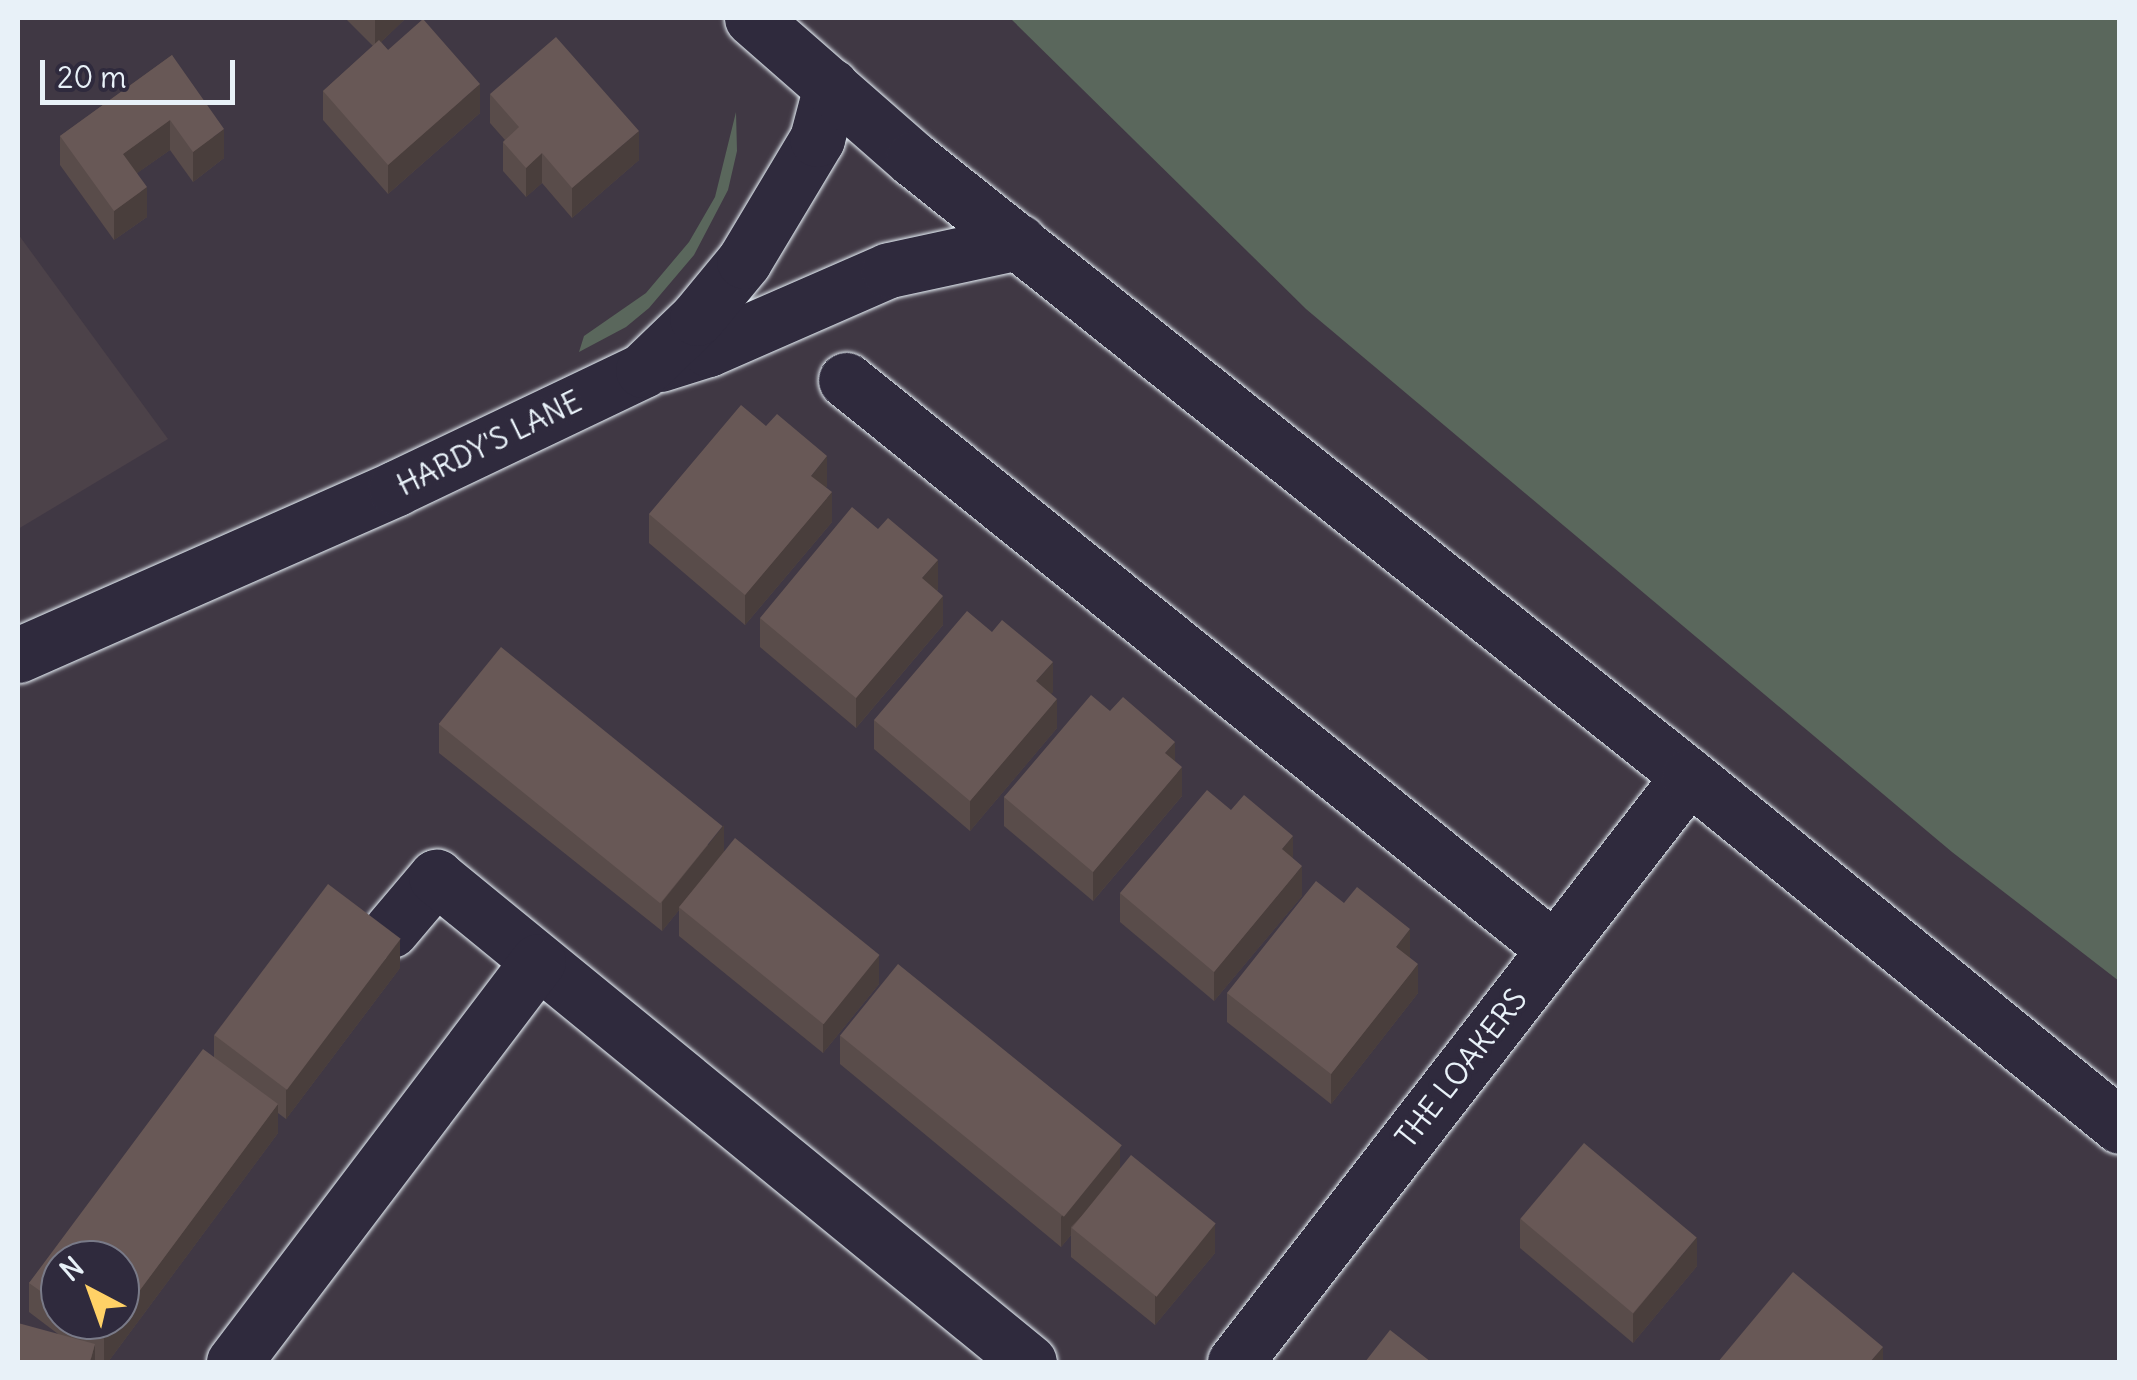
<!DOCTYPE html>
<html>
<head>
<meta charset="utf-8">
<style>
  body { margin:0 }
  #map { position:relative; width:2137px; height:1380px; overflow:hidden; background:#403844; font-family:Delius,sans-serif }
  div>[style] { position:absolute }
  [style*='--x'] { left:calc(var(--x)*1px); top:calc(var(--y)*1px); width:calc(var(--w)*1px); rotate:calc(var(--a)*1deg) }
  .built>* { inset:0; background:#4c4249 }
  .green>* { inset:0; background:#5a675c }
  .roads { filter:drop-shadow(0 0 2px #e8f1f8) drop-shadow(0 0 2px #e8f1f8) }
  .street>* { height:55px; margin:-27.5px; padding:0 27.5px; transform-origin:27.5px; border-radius:27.5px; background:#2f2a3d }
  .secondary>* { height:55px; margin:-27.5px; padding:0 27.5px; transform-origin:27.5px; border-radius:27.5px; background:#2f2a3d }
  .wall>* { inset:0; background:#594c4a }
  .shaded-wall>* { inset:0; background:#493e3c }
  .building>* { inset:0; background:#685856; transform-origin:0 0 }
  span { translate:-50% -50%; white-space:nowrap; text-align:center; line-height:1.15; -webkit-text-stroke:9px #2f2a3d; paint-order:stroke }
  .street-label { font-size:30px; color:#e8f1f8 }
  .frame { position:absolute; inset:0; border:20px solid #e8f1f8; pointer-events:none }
  .north { position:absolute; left:40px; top:1240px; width:100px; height:100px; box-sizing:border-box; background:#2f2a3d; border:2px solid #797a88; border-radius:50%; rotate:319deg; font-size:28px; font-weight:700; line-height:40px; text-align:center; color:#e8f1f8 }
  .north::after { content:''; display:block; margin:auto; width:35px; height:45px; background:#ffd166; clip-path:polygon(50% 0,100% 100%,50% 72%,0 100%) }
  .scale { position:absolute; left:40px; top:60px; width:195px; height:45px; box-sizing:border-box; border:5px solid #e8f1f8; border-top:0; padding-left:12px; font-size:30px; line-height:35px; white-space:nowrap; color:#e8f1f8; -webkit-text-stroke:8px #2f2a3d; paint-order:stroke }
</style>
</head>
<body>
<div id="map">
  <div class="built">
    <i style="clip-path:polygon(18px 234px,168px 439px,18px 529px)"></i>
  </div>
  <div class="green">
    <i style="clip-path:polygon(1010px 18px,2119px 18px,2119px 981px,1952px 852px,1306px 309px)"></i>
    <i style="clip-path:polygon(736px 112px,737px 151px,728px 190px,694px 255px,649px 308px,626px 327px,579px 352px,584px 336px,646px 293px,689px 242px,715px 197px)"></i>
  </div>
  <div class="roads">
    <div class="street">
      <i style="--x:660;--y:364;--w:50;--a:-17.4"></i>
      <i style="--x:708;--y:349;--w:197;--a:-23.6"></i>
      <i style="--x:889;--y:270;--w:133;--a:-12.2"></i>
      <i style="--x:846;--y:380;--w:908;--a:38.79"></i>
      <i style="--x:18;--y:655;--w:413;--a:-23.8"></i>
      <i style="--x:396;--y:488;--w:274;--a:-25.5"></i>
      <i style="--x:643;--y:370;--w:75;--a:-43.9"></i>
      <i style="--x:697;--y:318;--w:74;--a:-50.5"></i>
      <i style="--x:744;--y:261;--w:142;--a:-59.1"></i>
      <i style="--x:817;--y:139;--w:55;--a:-75.2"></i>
      <i style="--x:391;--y:930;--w:70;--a:-49.7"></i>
      <i style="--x:436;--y:877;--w:766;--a:39.28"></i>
      <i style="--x:234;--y:1362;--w:503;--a:-52.83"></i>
      <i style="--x:1235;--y:1362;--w:741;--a:-52.23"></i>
    </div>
    <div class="secondary">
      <i style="--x:752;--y:18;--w:214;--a:41.2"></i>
      <i style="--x:913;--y:159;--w:991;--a:38.49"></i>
      <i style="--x:1689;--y:776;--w:555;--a:39.08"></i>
    </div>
  </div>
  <div class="wall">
    <i style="clip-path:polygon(345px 18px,406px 18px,381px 42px,388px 50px,480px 113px,388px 194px,323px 120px,323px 91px,373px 46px)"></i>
    <i style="clip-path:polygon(172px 55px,224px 158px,193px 182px,170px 150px,137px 173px,147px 217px,114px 240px,60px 165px,60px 136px)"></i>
    <i style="clip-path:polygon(490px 94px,639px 160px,572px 218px,542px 183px,526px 197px,503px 171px,503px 142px,505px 140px,490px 123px)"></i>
    <i style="clip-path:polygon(827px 486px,825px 488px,832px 522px,745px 625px,649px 543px,649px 514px)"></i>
    <i style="clip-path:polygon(938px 589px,937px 591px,943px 625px,856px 728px,760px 647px,760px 618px)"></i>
    <i style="clip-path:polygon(1053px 692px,1051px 693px,1057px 728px,970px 831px,874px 749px,874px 720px)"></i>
    <i style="clip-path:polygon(1110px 711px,1175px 761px,1182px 796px,1093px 901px,1004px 826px,1004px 797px)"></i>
    <i style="clip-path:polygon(439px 724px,724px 852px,879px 984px,823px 1053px,679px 936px,679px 910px,662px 931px,439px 753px)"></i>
    <i style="clip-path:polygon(1293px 859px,1302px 896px,1214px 1001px,1120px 922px,1120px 893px)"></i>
    <i style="clip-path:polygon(1344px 903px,1410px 958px,1418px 993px,1331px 1104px,1227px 1022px,1227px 993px)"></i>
    <i style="clip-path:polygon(evenodd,400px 968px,286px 1119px,278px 1113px,278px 1133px,108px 1362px,98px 1362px,95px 1361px,95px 1362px,29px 1312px,29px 1283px,214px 1057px,214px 1035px,400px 968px,60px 1260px,120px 1320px,60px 1320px,60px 1260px)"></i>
    <i style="clip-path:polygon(840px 1035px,1120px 1168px,1215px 1253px,1155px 1325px,1071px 1257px,1071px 1235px,1061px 1247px,840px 1064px)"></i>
    <i style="clip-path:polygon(1520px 1219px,1697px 1266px,1633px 1343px,1520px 1248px)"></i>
  </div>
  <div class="shaded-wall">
    <i style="clip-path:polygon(377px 18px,406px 18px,375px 48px,375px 19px)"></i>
    <i style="clip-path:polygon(480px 84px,480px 113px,388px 194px,388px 165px)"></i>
    <i style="clip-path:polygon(170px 120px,170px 150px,123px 183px,123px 154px)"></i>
    <i style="clip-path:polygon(224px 129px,224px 158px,193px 182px,193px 152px)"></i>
    <i style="clip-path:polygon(639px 131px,639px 160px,572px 218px,572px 188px)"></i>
    <i style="clip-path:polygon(542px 153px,542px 183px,526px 197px,526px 168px)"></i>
    <i style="clip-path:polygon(147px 187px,147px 217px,114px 240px,114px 211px)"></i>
    <i style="clip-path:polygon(827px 456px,827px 486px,811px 505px,811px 476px)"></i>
    <i style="clip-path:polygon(832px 492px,832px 522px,745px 625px,745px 595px)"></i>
    <i style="clip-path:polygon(938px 560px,938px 589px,922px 608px,922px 578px)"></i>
    <i style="clip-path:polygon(943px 596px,943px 625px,856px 728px,856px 698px)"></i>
    <i style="clip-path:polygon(1053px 662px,1053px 692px,1036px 710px,1036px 681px)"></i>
    <i style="clip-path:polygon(1057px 699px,1057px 728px,970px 831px,970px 801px)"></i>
    <i style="clip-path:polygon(1175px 742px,1175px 771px,1165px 753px)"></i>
    <i style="clip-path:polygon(1182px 767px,1182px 796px,1093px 901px,1093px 872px)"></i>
    <i style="clip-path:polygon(724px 825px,724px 854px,679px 907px,679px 910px,662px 931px,662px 902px)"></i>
    <i style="clip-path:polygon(1293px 836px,1293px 866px,1282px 849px)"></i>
    <i style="clip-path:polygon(1302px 866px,1302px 896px,1214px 1001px,1214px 972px)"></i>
    <i style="clip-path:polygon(1410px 929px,1410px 959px,1396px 947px)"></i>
    <i style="clip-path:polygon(400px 939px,400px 968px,286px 1119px,286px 1090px)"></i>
    <i style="clip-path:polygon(879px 955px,879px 984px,823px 1053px,823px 1024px)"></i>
    <i style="clip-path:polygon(1418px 964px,1418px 993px,1331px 1104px,1331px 1074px)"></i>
    <i style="clip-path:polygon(278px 1104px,278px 1133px,108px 1362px,104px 1362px,104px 1338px,118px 1320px,120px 1320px,120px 1317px)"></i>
    <i style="clip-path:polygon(1120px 1147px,1120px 1177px,1071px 1227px,1071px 1235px,1061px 1247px,1061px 1217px)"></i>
    <i style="clip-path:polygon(1215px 1224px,1215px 1253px,1155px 1325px,1155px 1296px)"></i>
    <i style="clip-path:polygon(1697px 1237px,1697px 1266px,1633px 1343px,1633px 1314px)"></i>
    <i style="clip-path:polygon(95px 1344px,95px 1362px,90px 1362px)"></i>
    <i style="clip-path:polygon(1883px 1347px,1883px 1362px,1870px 1362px)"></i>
  </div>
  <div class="building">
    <i style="clip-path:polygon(423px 19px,480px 84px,388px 165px,323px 91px,379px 40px,388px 50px)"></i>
    <i style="clip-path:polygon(556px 37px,639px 131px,572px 188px,542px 153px,526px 168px,503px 142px,519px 127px,490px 94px)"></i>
    <i style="clip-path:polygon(172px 55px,224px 129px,193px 152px,170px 120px,123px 154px,147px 187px,114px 211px,60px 136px)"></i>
    <i style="clip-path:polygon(741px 405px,766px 426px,777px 414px,827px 456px,811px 476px,832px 492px,745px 595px,649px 514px)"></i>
    <i style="clip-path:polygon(852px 507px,878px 529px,888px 518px,938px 560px,922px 578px,943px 596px,856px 698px,760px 618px)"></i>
    <i style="clip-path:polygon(967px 611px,992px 632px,1002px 620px,1053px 662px,1036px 681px,1057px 699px,970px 801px,874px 720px)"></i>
    <i style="left:501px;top:647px;width:285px;height:99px;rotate:39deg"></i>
    <i style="clip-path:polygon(1091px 695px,1110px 711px,1123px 697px,1175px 742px,1165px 753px,1182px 767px,1093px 872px,1004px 797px)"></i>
    <i style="clip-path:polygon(1207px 790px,1231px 810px,1244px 795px,1293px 836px,1282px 849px,1302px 866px,1214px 972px,1120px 893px)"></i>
    <i style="left:735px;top:838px;width:186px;height:89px;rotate:39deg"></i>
    <i style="clip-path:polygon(1316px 881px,1344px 903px,1357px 887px,1410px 929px,1396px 947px,1418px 964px,1331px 1074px,1227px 993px)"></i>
    <i style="left:328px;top:884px;width:91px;height:189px;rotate:37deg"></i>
    <i style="left:898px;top:964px;width:288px;height:92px;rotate:39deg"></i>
    <i style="clip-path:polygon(203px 1049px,278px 1104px,120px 1317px,120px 1260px,60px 1260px,60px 1305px,29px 1283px)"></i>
    <i style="left:1584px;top:1143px;width:147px;height:99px;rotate:40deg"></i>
    <i style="left:1131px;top:1155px;width:109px;height:94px;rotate:39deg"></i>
    <i style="clip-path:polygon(1793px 1272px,1883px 1347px,1870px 1362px,1718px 1362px)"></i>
    <i style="clip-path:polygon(80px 1320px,118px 1320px,104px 1338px)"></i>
    <i style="clip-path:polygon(18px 1323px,95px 1344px,90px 1362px,18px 1362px)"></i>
    <i style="clip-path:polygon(1390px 1330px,1431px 1362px,1365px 1362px)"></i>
  </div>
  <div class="street-label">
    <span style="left:489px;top:443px;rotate:-26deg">HARDY'S LANE</span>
    <span style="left:1461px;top:1068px;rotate:-52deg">THE LOAKERS</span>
  </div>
  <div class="frame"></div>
  <div class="north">N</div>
  <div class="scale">20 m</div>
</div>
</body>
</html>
